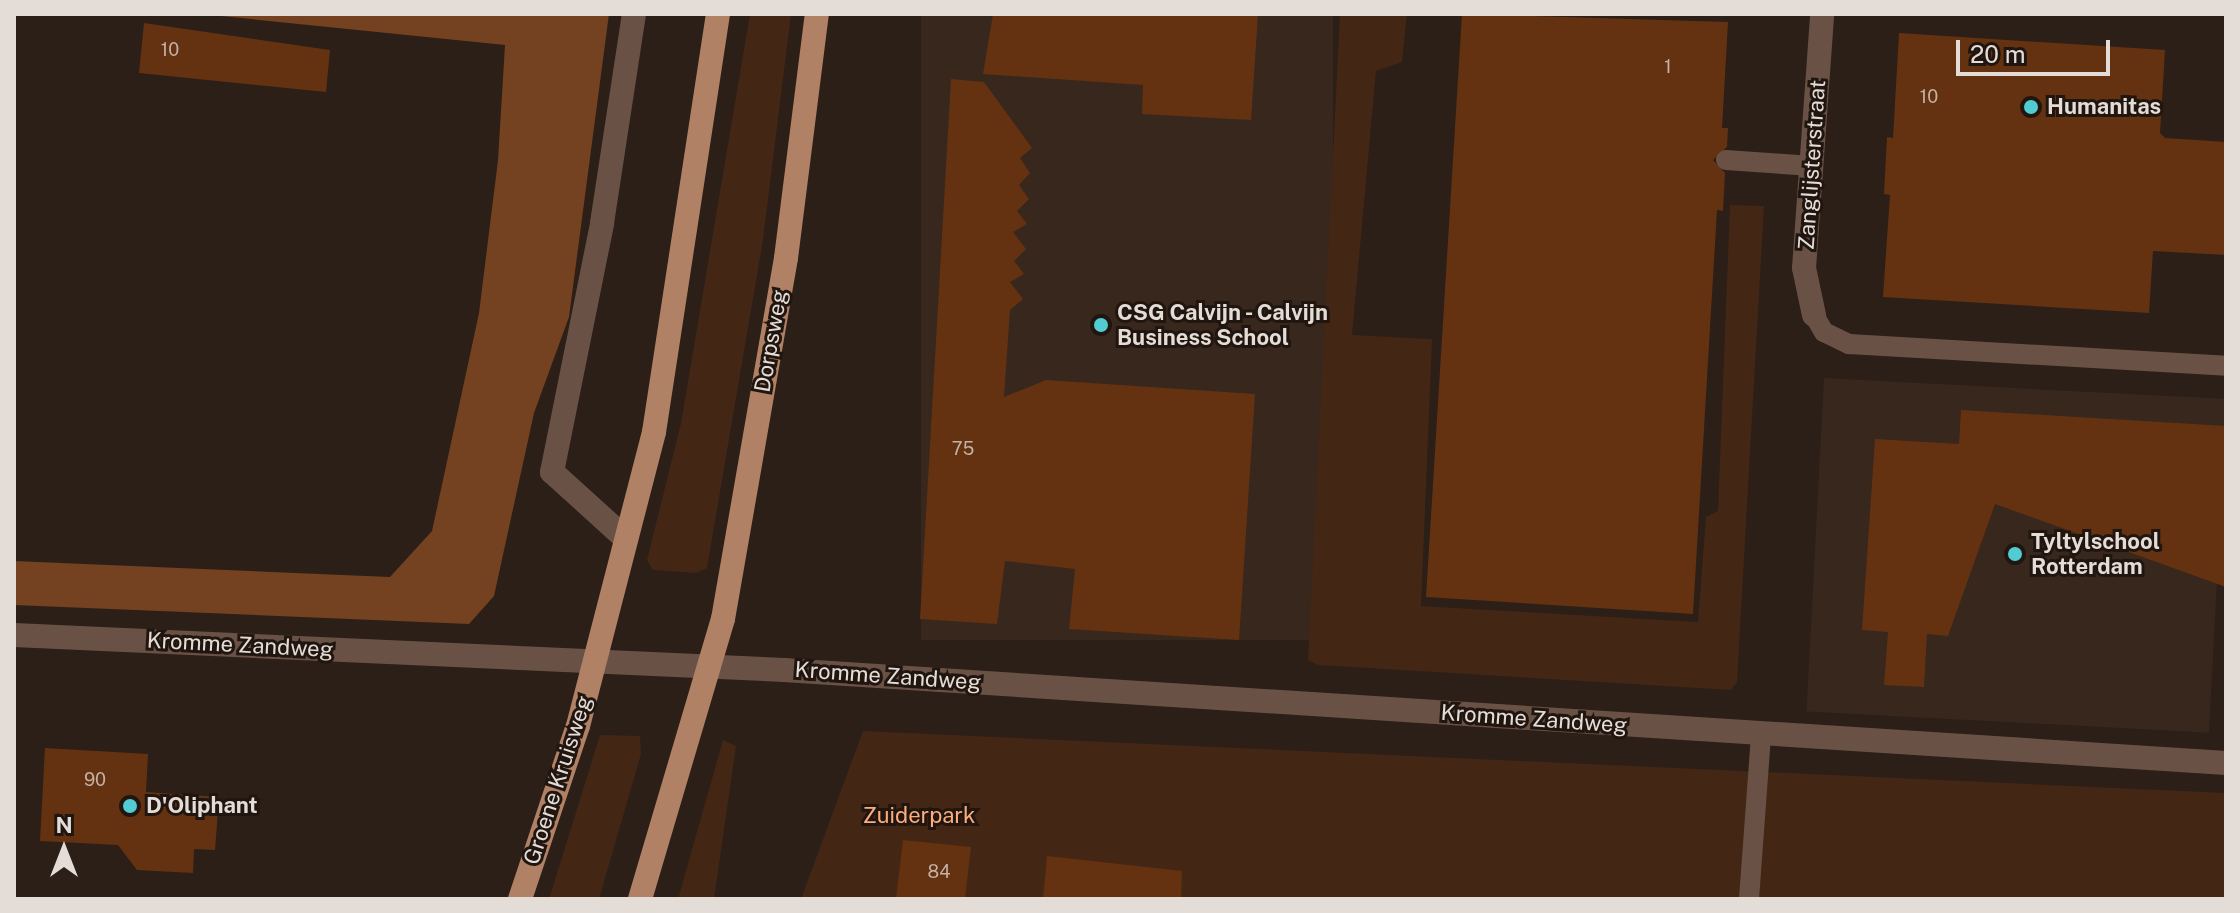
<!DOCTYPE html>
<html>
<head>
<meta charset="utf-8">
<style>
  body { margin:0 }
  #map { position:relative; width:2240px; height:913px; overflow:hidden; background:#2b1f18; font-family:"Public Sans",sans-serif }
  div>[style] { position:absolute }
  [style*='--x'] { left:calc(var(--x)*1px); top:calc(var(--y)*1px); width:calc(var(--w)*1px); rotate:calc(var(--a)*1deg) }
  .built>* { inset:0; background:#38271d; transform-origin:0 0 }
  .green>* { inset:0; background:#442614 }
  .forest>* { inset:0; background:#744121 }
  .building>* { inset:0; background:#643211 }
  .lane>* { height:20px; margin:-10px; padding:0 10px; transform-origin:10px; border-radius:10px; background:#695245 }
  .street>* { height:24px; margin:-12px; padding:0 12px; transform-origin:12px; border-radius:12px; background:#695245 }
  .primary>* { height:24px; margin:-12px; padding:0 12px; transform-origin:12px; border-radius:12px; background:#b18165 }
  .dots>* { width:22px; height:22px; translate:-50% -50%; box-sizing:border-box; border:4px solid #21160f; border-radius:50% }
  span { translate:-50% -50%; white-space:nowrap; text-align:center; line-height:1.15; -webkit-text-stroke:6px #21160f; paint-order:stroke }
  .number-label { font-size:18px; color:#c4b2a6 }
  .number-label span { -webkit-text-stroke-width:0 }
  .poi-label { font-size:22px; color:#e4dcd7; font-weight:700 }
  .left { translate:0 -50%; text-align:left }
  .street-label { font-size:22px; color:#e4dcd7 }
  .park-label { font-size:22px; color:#fdac7d }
  .frame { position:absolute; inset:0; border:16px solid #e4dcd7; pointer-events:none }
  .north { position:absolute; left:24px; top:809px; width:80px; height:80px; -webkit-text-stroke:6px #21160f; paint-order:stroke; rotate:0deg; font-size:22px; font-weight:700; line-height:32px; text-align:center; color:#e4dcd7 }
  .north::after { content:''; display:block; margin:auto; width:28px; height:36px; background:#e4dcd7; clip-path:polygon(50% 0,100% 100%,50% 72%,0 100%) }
  .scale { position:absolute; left:1956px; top:40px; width:154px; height:36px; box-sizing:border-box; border:4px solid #e4dcd7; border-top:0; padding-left:10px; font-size:24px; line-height:28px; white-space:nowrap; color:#e4dcd7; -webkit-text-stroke:6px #21160f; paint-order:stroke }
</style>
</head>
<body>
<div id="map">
  <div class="built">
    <i style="left:921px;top:14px;width:412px;height:626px"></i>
    <i style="left:1824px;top:378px;width:403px;height:334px;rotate:3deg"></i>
  </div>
  <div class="green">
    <i style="clip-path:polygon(750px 14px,791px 14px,763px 240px,707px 568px,696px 573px,653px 570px,647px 560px,681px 423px)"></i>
    <i style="clip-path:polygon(1340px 14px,1407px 14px,1402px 62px,1376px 71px,1352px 335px,1432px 339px,1421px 606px,1698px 622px,1706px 517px,1718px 511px,1730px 205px,1764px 206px,1737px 682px,1731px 690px,1318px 665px,1308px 660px)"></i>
    <i style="clip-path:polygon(863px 731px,2226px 793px,2226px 899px,801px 899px)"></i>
    <i style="clip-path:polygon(600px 735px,640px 736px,641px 754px,599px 899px,549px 899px)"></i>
    <i style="clip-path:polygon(723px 740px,736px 746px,714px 899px,678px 899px)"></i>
  </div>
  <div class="forest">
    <i style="clip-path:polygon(201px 14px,609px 14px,569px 317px,534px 413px,494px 596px,469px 624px,14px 605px,14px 561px,390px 577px,432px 531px,479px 313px,498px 160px,505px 45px)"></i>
  </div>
  <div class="building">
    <i style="clip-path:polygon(993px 14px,1258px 14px,1251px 120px,1142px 114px,1143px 85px,983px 74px)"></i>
    <i style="clip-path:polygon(1462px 14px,1728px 22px,1722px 128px,1728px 128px,1727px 147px,1713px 160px,1725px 173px,1723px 211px,1717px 210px,1693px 614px,1426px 597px)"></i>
    <i style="clip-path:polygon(144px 23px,330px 50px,326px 92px,139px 73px)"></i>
    <i style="clip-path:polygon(1899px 33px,2165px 50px,2160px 133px,2165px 138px,2226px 142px,2226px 255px,2153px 251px,2149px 313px,1883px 297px,1890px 195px,1884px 194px,1887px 137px,1893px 138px)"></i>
    <i style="clip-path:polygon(951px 79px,984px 82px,1032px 148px,1020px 158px,1030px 173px,1019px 185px,1029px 199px,1017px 211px,1027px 224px,1013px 232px,1026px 249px,1014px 261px,1024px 274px,1010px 282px,1023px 299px,1010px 310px,1004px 397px,1046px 380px,1255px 394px,1239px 640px,1069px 629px,1075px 569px,1005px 561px,997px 624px,920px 619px)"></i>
    <i style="clip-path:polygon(1961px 410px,2226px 426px,2226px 587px,1995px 504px,1948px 636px,1927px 634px,1924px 687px,1884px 685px,1888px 632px,1862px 630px,1875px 439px,1959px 444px)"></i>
    <i style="clip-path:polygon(45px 748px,148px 754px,146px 792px,219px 797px,215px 850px,194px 849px,193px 873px,137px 870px,118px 845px,40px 841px)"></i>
    <i style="clip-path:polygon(903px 840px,971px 847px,965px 899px,896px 899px)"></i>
    <i style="clip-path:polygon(1047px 856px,1182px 871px,1181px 899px,1043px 899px)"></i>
  </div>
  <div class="lane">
    <i style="--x:1726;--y:160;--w:86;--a:4"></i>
    <i style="--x:1814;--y:315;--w:20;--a:60"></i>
    <i style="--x:1824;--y:332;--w:28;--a:26"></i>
    <i style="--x:1849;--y:344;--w:378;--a:3.3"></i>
    <i style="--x:1749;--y:899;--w:165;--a:-85.8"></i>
  </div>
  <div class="street">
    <i style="--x:1814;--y:315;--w:48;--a:-102"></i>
    <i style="--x:1804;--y:268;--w:255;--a:-85.9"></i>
    <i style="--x:626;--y:539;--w:100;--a:-137.8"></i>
    <i style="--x:552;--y:472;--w:254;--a:-78.6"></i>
    <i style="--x:602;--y:223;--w:211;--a:-81.3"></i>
    <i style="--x:14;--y:635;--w:771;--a:2.6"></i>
    <i style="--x:784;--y:670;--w:1445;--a:3.69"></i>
  </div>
  <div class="primary">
    <i style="--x:520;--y:899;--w:182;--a:-71.5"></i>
    <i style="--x:578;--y:726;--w:304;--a:-75.5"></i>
    <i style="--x:654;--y:432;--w:423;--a:-81.3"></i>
    <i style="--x:640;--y:899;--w:292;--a:-73.5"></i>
    <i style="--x:723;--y:619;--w:366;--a:-80.1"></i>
    <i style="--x:786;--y:258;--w:246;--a:-82.8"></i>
  </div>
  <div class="dots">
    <i style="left:2031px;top:107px;background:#51ccd3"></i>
    <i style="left:1101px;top:325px;background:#51ccd3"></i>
    <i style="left:2015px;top:554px;background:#51ccd3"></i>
    <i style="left:130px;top:806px;background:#51ccd3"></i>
  </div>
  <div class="number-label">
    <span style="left:170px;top:50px">10</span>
    <span style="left:1668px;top:67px">1</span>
    <span style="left:1929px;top:97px">10</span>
    <span style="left:963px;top:449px">75</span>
    <span style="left:95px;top:780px">90</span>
    <span style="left:939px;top:872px">84</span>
  </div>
  <div class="poi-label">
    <span class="left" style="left:2047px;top:107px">Humanitas</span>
    <span class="left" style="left:1117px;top:325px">CSG Calvijn - Calvijn<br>Business School</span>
    <span class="left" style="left:2031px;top:554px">Tyltylschool<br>Rotterdam</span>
    <span class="left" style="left:146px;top:806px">D'Oliphant</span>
  </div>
  <div class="street-label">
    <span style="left:1812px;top:165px;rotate:-86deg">Zanglijsterstraat</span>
    <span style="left:771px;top:341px;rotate:-80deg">Dorpsweg</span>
    <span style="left:240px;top:645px;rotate:3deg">Kromme Zandweg</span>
    <span style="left:888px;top:676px;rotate:4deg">Kromme Zandweg</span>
    <span style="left:1534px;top:719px;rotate:4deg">Kromme Zandweg</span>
    <span style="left:558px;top:780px;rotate:-72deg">Groene Kruisweg</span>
  </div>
  <div class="park-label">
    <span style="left:919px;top:816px">Zuiderpark</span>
  </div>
  <div class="frame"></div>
  <div class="north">N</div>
  <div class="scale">20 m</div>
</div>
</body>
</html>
